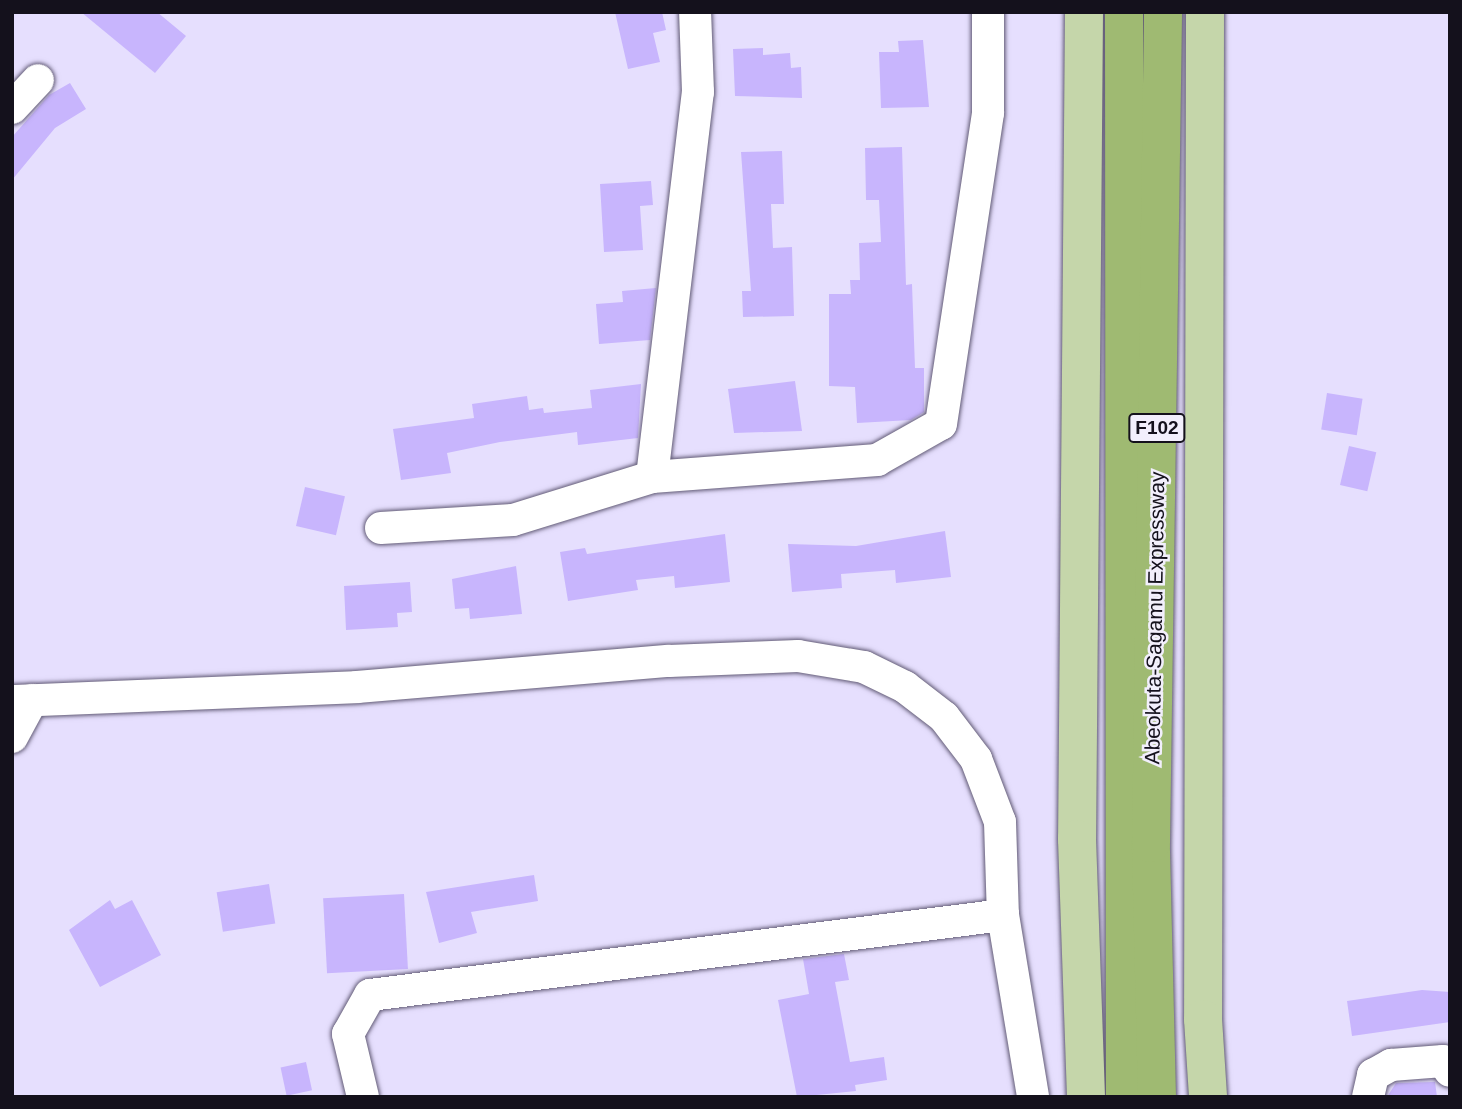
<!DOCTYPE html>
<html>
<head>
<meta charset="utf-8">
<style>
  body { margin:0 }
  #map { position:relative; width:1462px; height:1109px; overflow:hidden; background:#e6dffe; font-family:Helvetica,sans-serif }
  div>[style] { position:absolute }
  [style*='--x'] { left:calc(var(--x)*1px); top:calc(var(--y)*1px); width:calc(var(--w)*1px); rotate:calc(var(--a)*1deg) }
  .building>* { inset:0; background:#c8b5fd; transform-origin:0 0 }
  .roads { filter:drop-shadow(0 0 2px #625b76) drop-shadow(0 0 2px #625b76) }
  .minor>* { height:32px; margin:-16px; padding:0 16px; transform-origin:16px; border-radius:16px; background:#fff }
  .major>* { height:38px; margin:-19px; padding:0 19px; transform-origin:19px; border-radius:19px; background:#c5d6aa }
  .highway>* { height:38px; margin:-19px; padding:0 19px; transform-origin:19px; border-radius:19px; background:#9fba72 }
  span { translate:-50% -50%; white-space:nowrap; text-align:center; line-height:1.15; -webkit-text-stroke:5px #f2effc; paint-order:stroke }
  .shield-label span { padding:2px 5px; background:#f2effc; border:2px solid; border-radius:5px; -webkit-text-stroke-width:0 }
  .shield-label { font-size:19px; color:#14111c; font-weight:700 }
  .street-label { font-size:21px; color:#14111c }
  .frame { position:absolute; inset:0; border:14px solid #14111c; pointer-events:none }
</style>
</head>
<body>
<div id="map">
  <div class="building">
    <i style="clip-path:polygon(81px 12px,157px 12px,186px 36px,155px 73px)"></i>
    <i style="clip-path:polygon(615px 12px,662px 12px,666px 30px,653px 33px,660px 62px,628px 69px)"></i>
    <i style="clip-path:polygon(923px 40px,929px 107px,881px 108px,879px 52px,899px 52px,898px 41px)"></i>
    <i style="clip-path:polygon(763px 48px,763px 55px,790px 53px,791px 68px,801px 67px,802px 98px,735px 96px,733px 49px)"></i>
    <i style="clip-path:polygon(70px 83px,86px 109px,55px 128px,12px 180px,12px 137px,49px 95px)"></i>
    <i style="clip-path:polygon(902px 147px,906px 285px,912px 284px,915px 368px,924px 368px,924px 412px,911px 420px,857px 423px,855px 387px,829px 386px,829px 294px,851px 294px,850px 280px,860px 280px,859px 243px,881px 242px,879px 200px,866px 200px,865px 148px)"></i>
    <i style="clip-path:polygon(782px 151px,784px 204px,771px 204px,773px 248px,792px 247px,794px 316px,743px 317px,742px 291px,751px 291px,741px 152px)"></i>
    <i style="clip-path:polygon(651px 181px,653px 205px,640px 206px,643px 250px,604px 252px,600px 184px)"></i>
    <i style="clip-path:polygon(656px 288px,650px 340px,599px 344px,596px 304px,623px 302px,622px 291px)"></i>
    <i style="clip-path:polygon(795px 381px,802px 431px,734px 433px,728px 389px)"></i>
    <i style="clip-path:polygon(641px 384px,638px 438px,578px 445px,577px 432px,500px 442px,447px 453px,451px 473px,401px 480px,393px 429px,474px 418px,472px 404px,527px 396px,529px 410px,543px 408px,544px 413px,592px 408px,590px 390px)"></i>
    <i style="left:1327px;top:393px;width:36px;height:37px;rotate:9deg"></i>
    <i style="left:1349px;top:446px;width:28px;height:40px;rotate:13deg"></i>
    <i style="left:305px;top:487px;width:41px;height:40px;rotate:13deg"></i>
    <i style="clip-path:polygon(945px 531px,951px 577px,896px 583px,895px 570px,841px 574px,842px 588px,792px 592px,788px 544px,856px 546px)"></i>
    <i style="clip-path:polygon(725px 534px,730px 582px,675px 588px,674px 576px,636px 580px,638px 590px,568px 601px,560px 552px,585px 548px,587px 554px)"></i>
    <i style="clip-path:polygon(516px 566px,522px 614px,470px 619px,469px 608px,455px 609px,452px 579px)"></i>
    <i style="clip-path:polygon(410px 582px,412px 612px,397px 613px,398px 627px,346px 630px,344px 586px)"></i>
    <i style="clip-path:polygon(534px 875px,538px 901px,471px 912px,477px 933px,439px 943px,426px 892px)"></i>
    <i style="left:269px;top:884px;width:40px;height:53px;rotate:81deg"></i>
    <i style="left:404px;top:894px;width:75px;height:81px;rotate:87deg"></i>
    <i style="clip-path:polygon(110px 900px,115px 909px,132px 900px,161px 955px,100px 987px,69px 930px)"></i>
    <i style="clip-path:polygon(844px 954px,849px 980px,835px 982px,850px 1062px,884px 1057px,887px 1080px,855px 1085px,856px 1091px,797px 1097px,778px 1000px,809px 994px,803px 959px)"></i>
    <i style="clip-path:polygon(1422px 990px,1450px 992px,1450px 1022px,1352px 1036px,1347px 1001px)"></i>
    <i style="left:306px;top:1062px;width:29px;height:26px;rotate:78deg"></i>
    <i style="clip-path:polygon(1435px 1082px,1437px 1097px,1387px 1097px,1396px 1083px)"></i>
  </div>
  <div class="roads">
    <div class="minor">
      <i style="--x:12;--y:108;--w:38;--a:-47"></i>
      <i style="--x:652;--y:477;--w:388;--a:-83.2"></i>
      <i style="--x:698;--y:92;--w:80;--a:-92.1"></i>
      <i style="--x:381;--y:528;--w:132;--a:-3.5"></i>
      <i style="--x:513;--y:520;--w:145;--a:-17.2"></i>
      <i style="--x:652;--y:477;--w:226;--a:-4.3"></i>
      <i style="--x:877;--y:460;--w:73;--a:-29.4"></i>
      <i style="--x:941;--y:424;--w:315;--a:-81.4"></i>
      <i style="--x:988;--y:113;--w:101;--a:-90"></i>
      <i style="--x:12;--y:701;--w:345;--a:-2.3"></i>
      <i style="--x:357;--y:687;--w:313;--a:-4.8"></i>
      <i style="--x:669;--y:661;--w:129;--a:-2.2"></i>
      <i style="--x:798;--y:656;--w:67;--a:9.5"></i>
      <i style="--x:864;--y:667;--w:46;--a:26"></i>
      <i style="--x:905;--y:687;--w:49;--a:37.6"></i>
      <i style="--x:944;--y:717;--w:53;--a:52.7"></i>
      <i style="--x:976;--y:759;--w:67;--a:69.1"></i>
      <i style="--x:1000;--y:822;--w:93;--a:88.2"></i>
      <i style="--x:1003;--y:915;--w:184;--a:80.6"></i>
      <i style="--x:12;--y:737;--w:42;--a:-61.6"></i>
      <i style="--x:363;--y:1097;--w:65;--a:-103.4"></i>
      <i style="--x:348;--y:1034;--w:45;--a:-60.6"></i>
      <i style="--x:370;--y:995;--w:638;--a:-7.2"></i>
      <i style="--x:1368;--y:1097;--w:23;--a:-77"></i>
      <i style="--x:1373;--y:1075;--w:21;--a:-29"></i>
      <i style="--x:1391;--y:1065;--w:52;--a:-4.4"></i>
      <i style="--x:1443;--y:1061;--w:12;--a:55"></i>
    </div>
    <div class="major">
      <i style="--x:1084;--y:12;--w:827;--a:90.48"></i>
      <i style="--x:1077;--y:839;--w:258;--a:88"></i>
      <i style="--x:1205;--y:12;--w:1007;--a:90.11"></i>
      <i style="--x:1203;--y:1019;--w:78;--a:86.3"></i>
    </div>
    <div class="highway">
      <i style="--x:1124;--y:12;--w:1085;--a:89.95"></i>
      <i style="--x:1157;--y:1097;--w:254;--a:-91.4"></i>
      <i style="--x:1151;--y:843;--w:831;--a:-89.17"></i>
    </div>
  </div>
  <div class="shield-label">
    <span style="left:1157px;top:428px">F102</span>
  </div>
  <div class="street-label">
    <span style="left:1155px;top:618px;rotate:-89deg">Abeokuta-Sagamu Expressway</span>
  </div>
  <div class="frame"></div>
</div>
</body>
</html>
